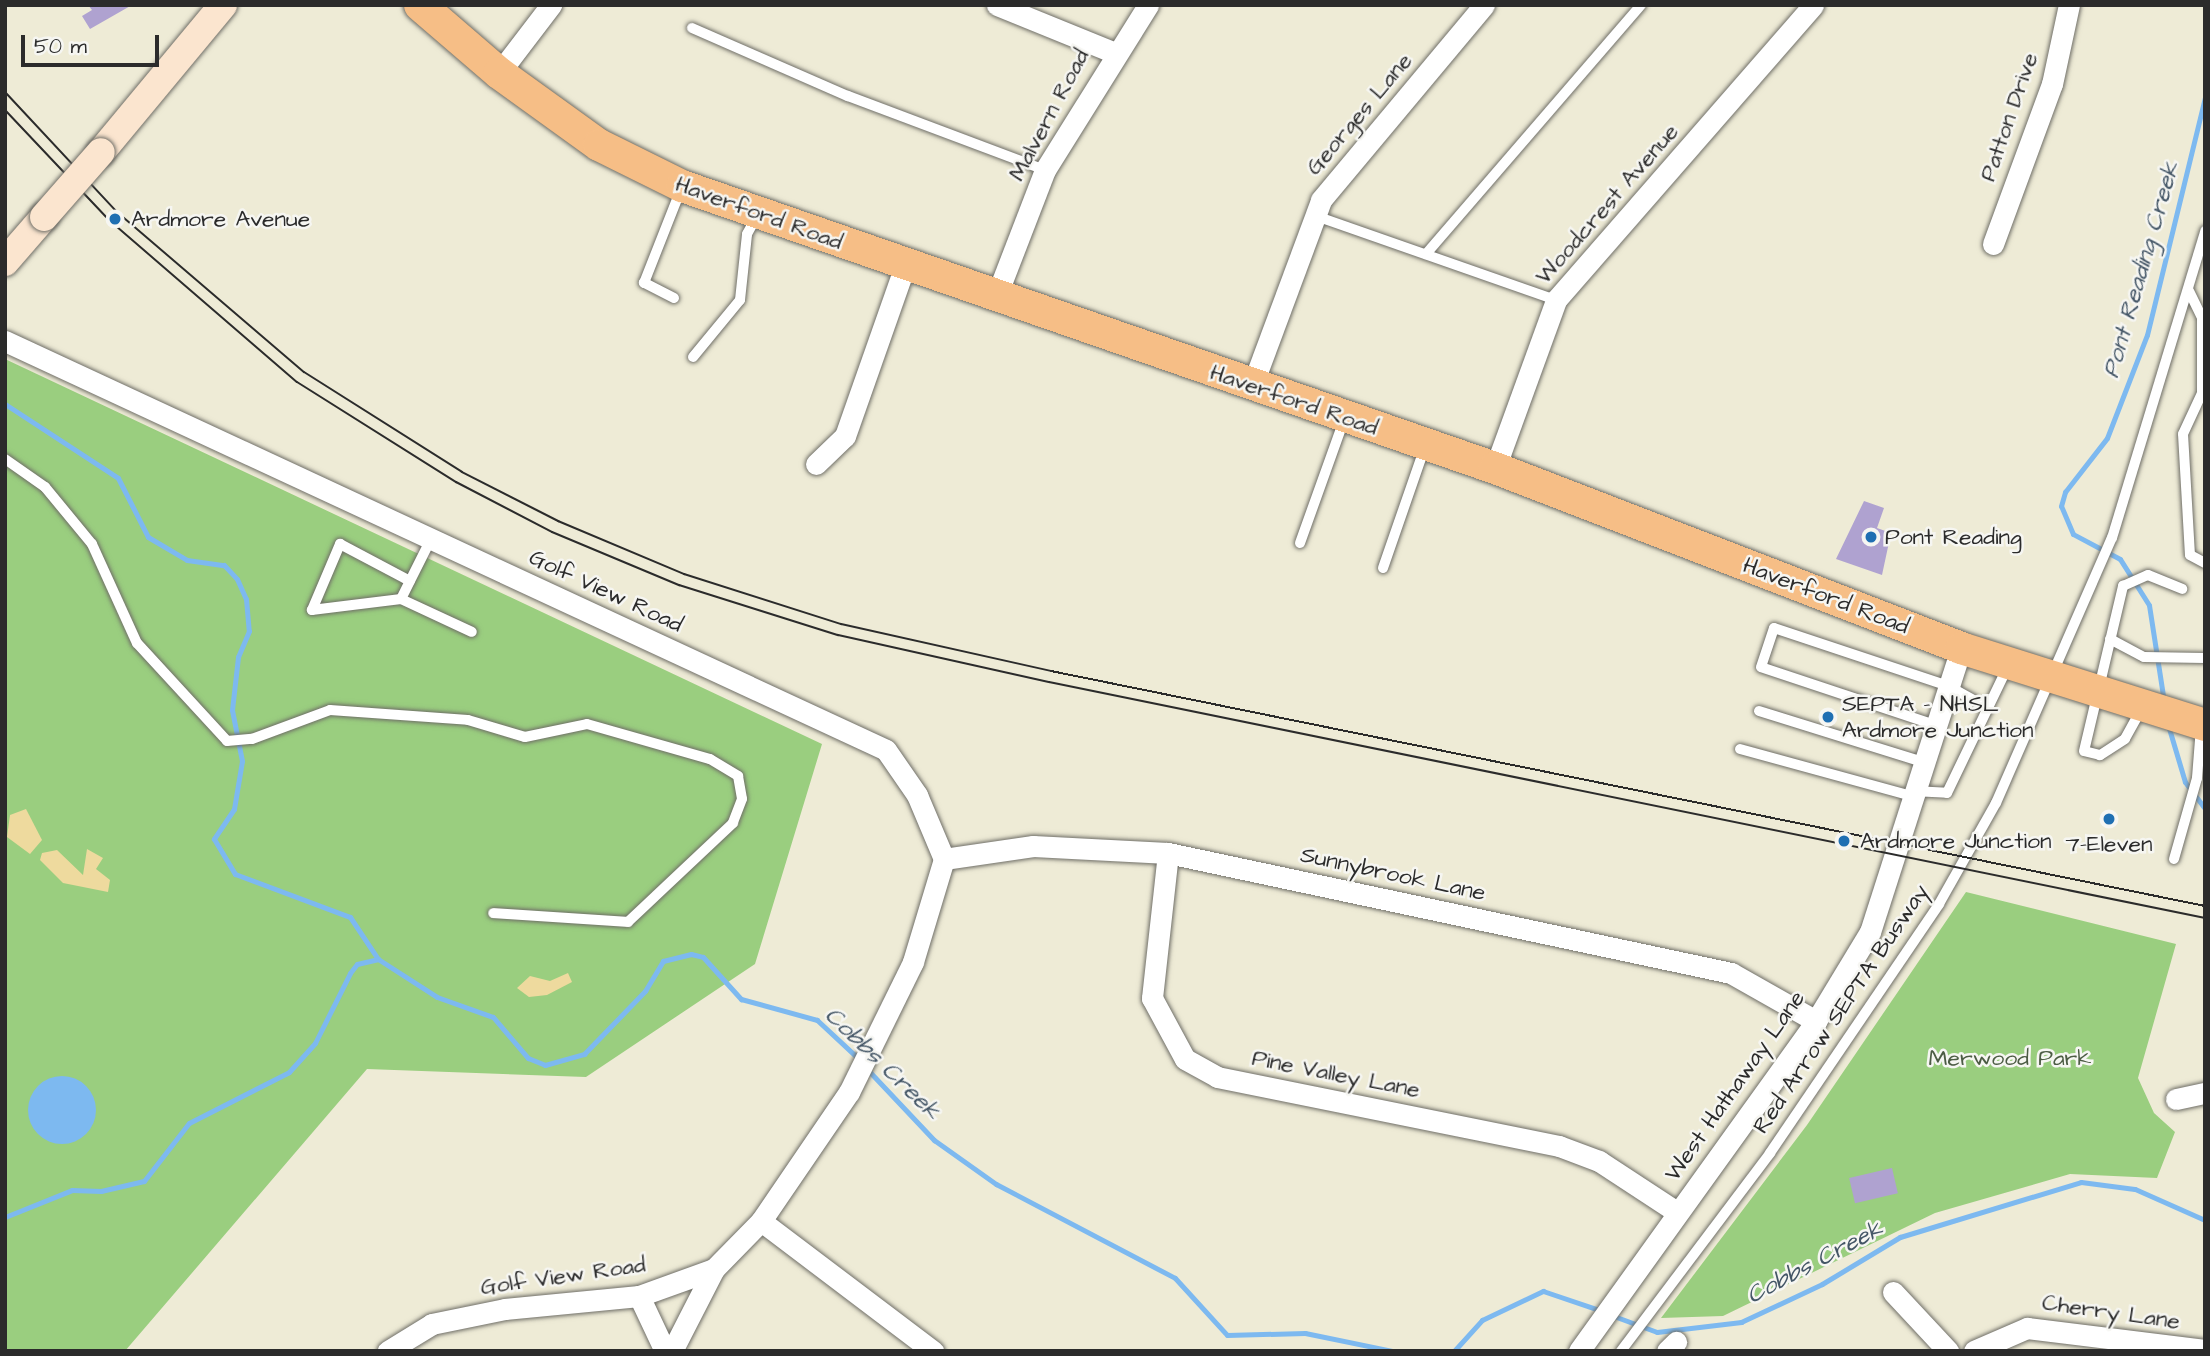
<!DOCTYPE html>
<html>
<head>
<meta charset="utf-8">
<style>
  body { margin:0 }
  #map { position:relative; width:2210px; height:1356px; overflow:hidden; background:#eeebd6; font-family:"Architects Daughter",sans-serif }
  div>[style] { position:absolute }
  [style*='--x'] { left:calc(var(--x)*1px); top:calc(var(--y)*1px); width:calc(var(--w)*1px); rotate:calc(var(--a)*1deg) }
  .green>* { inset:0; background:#9ace7f }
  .sand>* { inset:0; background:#eeda9e }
  .water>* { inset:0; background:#7db9f0 }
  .round { border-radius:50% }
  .stream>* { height:5px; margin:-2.5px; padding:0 2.5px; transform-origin:2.5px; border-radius:2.5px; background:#7db9f0 }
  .building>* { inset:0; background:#afa2d0; transform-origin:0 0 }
  .roads { filter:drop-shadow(0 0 2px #6f6e67) drop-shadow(0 0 2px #6f6e67) }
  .lane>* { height:10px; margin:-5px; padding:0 5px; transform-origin:5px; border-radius:5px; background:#fff }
  .street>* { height:21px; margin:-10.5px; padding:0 10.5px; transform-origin:10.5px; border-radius:10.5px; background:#fff }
  .secondary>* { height:28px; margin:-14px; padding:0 14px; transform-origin:14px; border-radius:14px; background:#fbe5cf }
  .primary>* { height:32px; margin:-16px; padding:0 16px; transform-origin:16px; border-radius:16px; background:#f6be86 }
  .tram>* { height:2px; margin:-1px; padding:0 1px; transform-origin:1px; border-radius:1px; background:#2b2b2b }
  .bridges { filter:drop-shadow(0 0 2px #6f6e67) drop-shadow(0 0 2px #6f6e67) }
  .secondary-bridge>* { height:28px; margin:-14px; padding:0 14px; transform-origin:14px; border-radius:14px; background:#fbe5cf }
  .dots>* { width:19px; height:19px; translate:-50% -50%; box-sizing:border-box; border:4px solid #f6f6f2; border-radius:50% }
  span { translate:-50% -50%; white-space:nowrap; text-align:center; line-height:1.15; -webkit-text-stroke:5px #f6f6f2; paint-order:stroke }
  .street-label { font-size:23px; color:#2b2b2b }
  .poi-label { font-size:23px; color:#2b2b2b }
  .left { translate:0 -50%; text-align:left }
  .park-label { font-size:23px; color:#4c5c44 }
  .water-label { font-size:24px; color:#445666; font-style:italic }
  .frame { position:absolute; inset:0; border:7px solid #2b2b2b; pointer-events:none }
  .scale { position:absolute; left:21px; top:35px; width:138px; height:32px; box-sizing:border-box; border:4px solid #2b2b2b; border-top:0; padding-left:9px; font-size:21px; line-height:24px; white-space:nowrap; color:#2b2b2b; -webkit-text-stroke:5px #f6f6f2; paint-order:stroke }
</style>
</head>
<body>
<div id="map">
  <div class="green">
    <i style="clip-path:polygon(5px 359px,822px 744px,755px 964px,586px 1077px,367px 1069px,125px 1351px,5px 1351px)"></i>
    <i style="clip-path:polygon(1966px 892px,2176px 944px,2138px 1078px,2154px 1113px,2175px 1132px,2157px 1178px,2070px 1174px,1935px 1213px,1723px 1316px,1661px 1318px,1807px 1125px)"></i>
  </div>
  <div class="sand">
    <i style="clip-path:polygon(26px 809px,42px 840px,30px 854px,7px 837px,10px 815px)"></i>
    <i style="clip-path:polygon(87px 849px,103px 858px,96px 869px,110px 880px,108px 892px,63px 883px,40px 860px,42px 853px,57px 850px,83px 875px)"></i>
    <i style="clip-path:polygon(568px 973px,572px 982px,547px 995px,529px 997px,517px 988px,530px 976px,550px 981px)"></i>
  </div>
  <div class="water">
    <i class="round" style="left:28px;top:1076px;width:68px;height:68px"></i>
  </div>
  <div class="stream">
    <i style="--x:5;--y:404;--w:135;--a:33.2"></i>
    <i style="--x:118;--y:478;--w:66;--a:63"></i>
    <i style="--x:148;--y:537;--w:45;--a:30.5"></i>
    <i style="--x:187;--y:560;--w:37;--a:8"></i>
    <i style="--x:224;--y:565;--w:19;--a:47"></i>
    <i style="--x:237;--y:579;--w:22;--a:66"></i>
    <i style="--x:246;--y:599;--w:32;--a:85"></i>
    <i style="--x:249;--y:631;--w:28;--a:113"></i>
    <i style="--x:238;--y:657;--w:53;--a:96.5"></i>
    <i style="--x:232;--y:710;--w:52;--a:78.9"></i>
    <i style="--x:242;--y:761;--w:49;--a:99.5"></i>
    <i style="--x:234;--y:809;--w:36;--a:124"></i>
    <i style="--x:214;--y:839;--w:41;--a:59"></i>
    <i style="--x:235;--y:874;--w:123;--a:20.5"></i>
    <i style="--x:350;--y:917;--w:50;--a:56.3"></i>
    <i style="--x:378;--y:959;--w:70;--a:32.8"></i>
    <i style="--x:437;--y:997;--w:59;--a:19.7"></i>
    <i style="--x:493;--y:1017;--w:54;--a:49.5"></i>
    <i style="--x:528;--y:1058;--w:18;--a:22"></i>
    <i style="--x:545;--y:1065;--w:41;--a:-15.8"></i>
    <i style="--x:584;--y:1054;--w:88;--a:-45.9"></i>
    <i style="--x:645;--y:991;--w:35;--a:-59"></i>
    <i style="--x:663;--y:961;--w:29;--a:-14"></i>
    <i style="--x:691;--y:954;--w:12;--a:14"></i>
    <i style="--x:703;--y:957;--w:57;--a:47.9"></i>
    <i style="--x:741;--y:999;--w:79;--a:15.4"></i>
    <i style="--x:817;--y:1020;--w:57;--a:42.9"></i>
    <i style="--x:2164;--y:702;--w:98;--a:-98.8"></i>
    <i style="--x:2149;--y:605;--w:54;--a:-122.2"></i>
    <i style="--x:2120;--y:559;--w:53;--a:-152"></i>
    <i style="--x:2073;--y:534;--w:30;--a:-113"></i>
    <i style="--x:2061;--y:506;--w:15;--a:-74"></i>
    <i style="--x:2065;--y:492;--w:68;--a:-52.1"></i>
    <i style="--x:2107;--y:438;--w:110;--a:-68.8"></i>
    <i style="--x:2147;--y:335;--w:245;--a:-76.3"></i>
    <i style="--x:2168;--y:725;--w:59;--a:73.4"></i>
    <i style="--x:2185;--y:782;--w:34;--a:53"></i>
    <i style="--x:867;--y:1069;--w:98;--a:46.7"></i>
    <i style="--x:934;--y:1140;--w:76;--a:35.4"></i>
    <i style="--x:996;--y:1184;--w:202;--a:27.7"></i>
    <i style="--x:1175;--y:1278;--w:77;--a:47.6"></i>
    <i style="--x:1227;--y:1335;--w:78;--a:-1.5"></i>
    <i style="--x:1305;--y:1333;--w:90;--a:11.6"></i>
    <i style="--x:5;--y:1217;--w:72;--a:-21.9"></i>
    <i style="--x:72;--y:1190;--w:29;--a:2"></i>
    <i style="--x:101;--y:1191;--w:44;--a:-13.1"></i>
    <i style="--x:144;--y:1181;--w:73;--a:-52.2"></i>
    <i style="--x:189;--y:1123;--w:112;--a:-27"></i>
    <i style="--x:289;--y:1072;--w:39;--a:-48"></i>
    <i style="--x:315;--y:1043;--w:78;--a:-63.4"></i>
    <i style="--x:350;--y:973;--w:11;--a:-52"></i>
    <i style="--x:357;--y:964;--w:22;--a:-13"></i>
    <i style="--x:1611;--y:1315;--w:49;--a:20.3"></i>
    <i style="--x:1657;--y:1332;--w:85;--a:-6.8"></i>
    <i style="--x:1741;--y:1322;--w:89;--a:-25.1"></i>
    <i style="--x:1822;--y:1284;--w:91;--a:-31.1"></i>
    <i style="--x:1900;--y:1237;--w:189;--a:-16.9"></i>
    <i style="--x:2081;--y:1182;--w:54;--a:7.4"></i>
    <i style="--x:2135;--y:1189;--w:77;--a:23.9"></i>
    <i style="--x:1454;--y:1351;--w:42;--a:-47.9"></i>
    <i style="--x:1482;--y:1320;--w:68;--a:-25.4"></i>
    <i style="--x:1543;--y:1291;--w:62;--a:18.7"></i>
  </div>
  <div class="building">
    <i style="clip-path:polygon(88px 5px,132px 5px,90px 29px,82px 16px,92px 10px)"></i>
    <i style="clip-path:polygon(1864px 501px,1884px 508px,1877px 528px,1891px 533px,1882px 575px,1836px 559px)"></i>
    <i style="left:1892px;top:1168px;width:26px;height:44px;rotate:77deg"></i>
  </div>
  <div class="roads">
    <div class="lane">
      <i style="--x:692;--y:28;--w:170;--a:23.6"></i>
      <i style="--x:848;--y:96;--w:210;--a:20.6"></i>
      <i style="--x:1316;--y:216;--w:254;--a:19.3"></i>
      <i style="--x:1426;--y:254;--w:329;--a:-49.2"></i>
      <i style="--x:2189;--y:291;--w:30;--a:64"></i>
      <i style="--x:2202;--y:318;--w:75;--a:90"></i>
      <i style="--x:2202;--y:393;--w:45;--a:114.9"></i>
      <i style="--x:2183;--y:434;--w:121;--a:86.7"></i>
      <i style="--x:2190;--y:555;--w:17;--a:28"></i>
      <i style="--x:674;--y:298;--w:34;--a:-153"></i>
      <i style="--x:644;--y:283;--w:101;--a:-68.5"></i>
      <i style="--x:693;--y:357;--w:74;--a:-50.5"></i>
      <i style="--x:740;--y:300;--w:66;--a:-83.9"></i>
      <i style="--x:747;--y:234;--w:21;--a:-61"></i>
      <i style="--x:5;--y:459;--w:49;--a:35"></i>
      <i style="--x:45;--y:487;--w:74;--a:50.5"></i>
      <i style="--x:92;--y:544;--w:109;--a:65.6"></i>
      <i style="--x:137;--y:643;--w:133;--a:47.4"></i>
      <i style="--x:227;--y:741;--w:25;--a:-5"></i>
      <i style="--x:252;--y:739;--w:83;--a:-20.4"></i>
      <i style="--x:330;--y:710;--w:138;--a:4.1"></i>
      <i style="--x:468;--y:720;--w:59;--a:16.6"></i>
      <i style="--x:525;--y:737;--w:63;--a:-11.8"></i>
      <i style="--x:587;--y:724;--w:128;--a:15.9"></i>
      <i style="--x:710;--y:759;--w:33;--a:31"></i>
      <i style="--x:738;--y:776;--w:23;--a:80"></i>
      <i style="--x:742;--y:799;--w:26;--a:111"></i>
      <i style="--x:733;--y:823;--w:144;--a:136.7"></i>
      <i style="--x:628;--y:922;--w:135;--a:-176.2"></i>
      <i style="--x:431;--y:539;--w:67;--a:116.6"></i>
      <i style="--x:401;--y:599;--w:78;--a:24.9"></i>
      <i style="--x:1300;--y:543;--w:131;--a:-70.3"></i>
      <i style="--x:1383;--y:568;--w:128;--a:-70.9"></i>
      <i style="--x:401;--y:599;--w:90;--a:173"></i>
      <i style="--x:312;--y:610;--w:72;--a:-67"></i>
      <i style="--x:340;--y:544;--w:79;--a:27.9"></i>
      <i style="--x:2110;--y:639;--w:38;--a:28"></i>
      <i style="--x:2144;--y:657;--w:61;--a:0.9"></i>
      <i style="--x:2142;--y:708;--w:35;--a:119"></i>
      <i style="--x:2125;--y:739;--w:30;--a:147"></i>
      <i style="--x:2100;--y:755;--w:16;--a:-166"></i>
      <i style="--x:2084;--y:751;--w:170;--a:-76.7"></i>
      <i style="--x:2123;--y:586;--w:27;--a:-24"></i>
      <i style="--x:2148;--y:575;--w:37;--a:22"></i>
      <i style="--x:1759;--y:711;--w:172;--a:17.3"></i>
      <i style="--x:1935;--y:725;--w:183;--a:-161.6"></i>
      <i style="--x:1761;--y:667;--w:41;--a:-71.6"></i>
      <i style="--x:1774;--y:628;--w:183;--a:18.4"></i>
      <i style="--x:1948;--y:686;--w:46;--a:28.8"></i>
      <i style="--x:1740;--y:749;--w:178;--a:15.3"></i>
      <i style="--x:1913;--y:791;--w:34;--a:3"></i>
      <i style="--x:1947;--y:793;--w:141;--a:-64.3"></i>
      <i style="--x:2174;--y:859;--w:84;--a:-74.1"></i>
      <i style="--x:2197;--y:778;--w:51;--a:-85.5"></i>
      <i style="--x:1621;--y:1351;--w:248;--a:-53"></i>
      <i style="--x:1770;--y:1153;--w:301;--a:-55.8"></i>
      <i style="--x:1939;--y:904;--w:116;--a:-60.6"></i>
      <i style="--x:1996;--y:803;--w:289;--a:-66.4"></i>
      <i style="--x:2112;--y:538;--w:321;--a:-73.1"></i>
    </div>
    <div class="street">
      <i style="--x:997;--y:5;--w:125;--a:22.1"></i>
      <i style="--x:499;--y:73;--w:86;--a:-52.6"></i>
      <i style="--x:1993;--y:244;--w:171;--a:-69.8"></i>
      <i style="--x:2052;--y:84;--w:81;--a:-77.9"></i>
      <i style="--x:996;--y:297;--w:136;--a:-68.9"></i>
      <i style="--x:1045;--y:170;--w:195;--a:-58"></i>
      <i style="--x:5;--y:341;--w:971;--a:24.9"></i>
      <i style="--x:886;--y:750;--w:55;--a:55.4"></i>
      <i style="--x:917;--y:795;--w:69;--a:67.1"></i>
      <i style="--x:944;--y:859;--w:108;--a:106.8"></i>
      <i style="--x:913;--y:962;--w:145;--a:116.2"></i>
      <i style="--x:849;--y:1092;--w:156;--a:124.3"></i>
      <i style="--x:761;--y:1221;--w:67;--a:134.4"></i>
      <i style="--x:714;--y:1269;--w:80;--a:160.2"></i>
      <i style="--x:639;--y:1296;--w:135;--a:174.5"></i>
      <i style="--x:505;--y:1309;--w:75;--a:168.4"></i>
      <i style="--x:432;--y:1324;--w:52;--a:148.5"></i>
      <i style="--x:1252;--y:386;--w:198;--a:-69.6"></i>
      <i style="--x:1321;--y:200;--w:254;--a:-50.1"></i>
      <i style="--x:816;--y:464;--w:40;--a:-44"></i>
      <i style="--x:845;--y:436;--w:180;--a:-70.6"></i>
      <i style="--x:1495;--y:468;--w:179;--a:-70"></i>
      <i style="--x:1556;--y:300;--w:391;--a:-48.9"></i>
      <i style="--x:1168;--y:853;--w:146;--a:96.3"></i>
      <i style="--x:1152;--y:998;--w:69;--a:61.6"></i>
      <i style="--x:1185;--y:1059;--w:37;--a:29"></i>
      <i style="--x:1217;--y:1077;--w:349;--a:11.4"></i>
      <i style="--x:1559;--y:1146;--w:43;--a:20.6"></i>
      <i style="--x:1599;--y:1161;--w:93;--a:33.2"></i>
      <i style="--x:944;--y:859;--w:90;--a:-8.3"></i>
      <i style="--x:1033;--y:846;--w:135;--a:3"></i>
      <i style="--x:1168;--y:853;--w:576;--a:12.03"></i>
      <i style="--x:1731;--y:973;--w:98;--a:29.5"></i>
      <i style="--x:2176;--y:1099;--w:30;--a:-12"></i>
      <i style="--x:761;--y:1221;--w:216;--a:37.1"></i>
      <i style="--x:1893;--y:1292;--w:81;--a:47"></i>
      <i style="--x:639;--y:1296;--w:61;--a:64.7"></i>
      <i style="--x:672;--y:1351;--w:92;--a:-62.9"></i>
      <i style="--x:1579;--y:1351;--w:406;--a:-54.3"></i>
      <i style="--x:1816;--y:1021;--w:104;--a:-58.8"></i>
      <i style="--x:1870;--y:932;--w:298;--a:-72.2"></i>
      <i style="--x:1667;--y:1351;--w:13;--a:-45"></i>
      <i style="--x:1974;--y:1351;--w:58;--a:-23.5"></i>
      <i style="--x:2027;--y:1328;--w:179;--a:7"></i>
    </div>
    <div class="secondary">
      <i style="--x:101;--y:152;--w:191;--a:-50.3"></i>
      <i style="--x:5;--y:262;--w:60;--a:-49.1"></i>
    </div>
    <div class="primary">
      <i style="--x:420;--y:5;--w:104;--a:40.7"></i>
      <i style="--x:499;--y:73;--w:123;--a:35.8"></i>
      <i style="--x:599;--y:145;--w:93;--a:26.3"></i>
      <i style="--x:682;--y:186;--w:861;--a:19.13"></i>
      <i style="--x:1495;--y:468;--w:500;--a:21.1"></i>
      <i style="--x:1961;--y:648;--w:256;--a:17.5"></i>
    </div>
  </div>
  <div class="tram">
    <i style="--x:5;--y:92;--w:164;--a:47"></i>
    <i style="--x:117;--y:212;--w:246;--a:40.6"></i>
    <i style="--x:304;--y:372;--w:187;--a:32.3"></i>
    <i style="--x:462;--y:472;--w:108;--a:27"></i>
    <i style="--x:558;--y:521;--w:137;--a:22.8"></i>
    <i style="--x:684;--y:574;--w:165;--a:17.7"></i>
    <i style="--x:841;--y:624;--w:215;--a:12.6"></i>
    <i style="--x:1051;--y:671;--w:1178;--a:11.51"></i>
    <i style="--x:5;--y:110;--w:151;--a:46.6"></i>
    <i style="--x:109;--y:220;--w:248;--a:40.8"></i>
    <i style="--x:297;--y:382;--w:188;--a:32.2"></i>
    <i style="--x:456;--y:482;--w:108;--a:27.5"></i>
    <i style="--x:552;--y:532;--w:138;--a:22.7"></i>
    <i style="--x:679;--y:585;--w:167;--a:17.5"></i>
    <i style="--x:838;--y:635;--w:216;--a:12.6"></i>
    <i style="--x:1049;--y:682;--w:1180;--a:11.54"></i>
  </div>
  <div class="bridges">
    <div class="secondary-bridge">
      <i style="--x:44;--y:217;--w:86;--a:-48.8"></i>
    </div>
  </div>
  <div class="dots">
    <i style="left:115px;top:219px;background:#1f6fb2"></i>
    <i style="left:1871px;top:537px;background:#1f6fb2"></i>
    <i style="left:1828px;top:717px;background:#1f6fb2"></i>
    <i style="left:2109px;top:819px;background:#1f6fb2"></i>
    <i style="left:1844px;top:841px;background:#1f6fb2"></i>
  </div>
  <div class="street-label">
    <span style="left:1359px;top:114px;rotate:-50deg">Georges Lane</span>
    <span style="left:1049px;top:115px;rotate:-62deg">Malvern Road</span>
    <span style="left:2009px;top:117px;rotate:-71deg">Patton Drive</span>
    <span style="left:1607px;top:204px;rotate:-49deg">Woodcrest Avenue</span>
    <span style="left:759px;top:213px;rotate:20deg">Haverford Road</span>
    <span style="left:1294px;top:400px;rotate:19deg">Haverford Road</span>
    <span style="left:606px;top:591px;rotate:25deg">Golf View Road</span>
    <span style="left:1826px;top:596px;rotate:21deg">Haverford Road</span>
    <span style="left:1393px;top:874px;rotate:12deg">Sunnybrook Lane</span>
    <span style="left:1841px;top:1009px;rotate:-56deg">Red Arrow SEPTA Busway</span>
    <span style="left:1336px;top:1074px;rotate:11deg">Pine Valley Lane</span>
    <span style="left:1735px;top:1086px;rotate:-55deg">West Hathaway Lane</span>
    <span style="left:563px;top:1276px;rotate:-8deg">Golf View Road</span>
    <span style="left:2111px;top:1312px;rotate:8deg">Cherry Lane</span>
  </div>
  <div class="poi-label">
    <span class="left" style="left:131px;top:219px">Ardmore Avenue</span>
    <span class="left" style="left:1885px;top:537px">Pont Reading</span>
    <span class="left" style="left:1842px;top:717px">SEPTA - NHSL<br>Ardmore Junction</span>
    <span class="left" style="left:1860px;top:841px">Ardmore Junction</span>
    <span style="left:2109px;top:844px">7-Eleven</span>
  </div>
  <div class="park-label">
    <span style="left:2010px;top:1058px">Merwood Park</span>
  </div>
  <div class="water-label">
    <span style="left:2142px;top:270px;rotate:-74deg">Pont Reading Creek</span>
    <span style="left:882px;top:1064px;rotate:44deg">Cobbs Creek</span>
    <span style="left:1815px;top:1263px;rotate:-28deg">Cobbs Creek</span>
  </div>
  <div class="frame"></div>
  <div class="scale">50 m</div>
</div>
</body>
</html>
